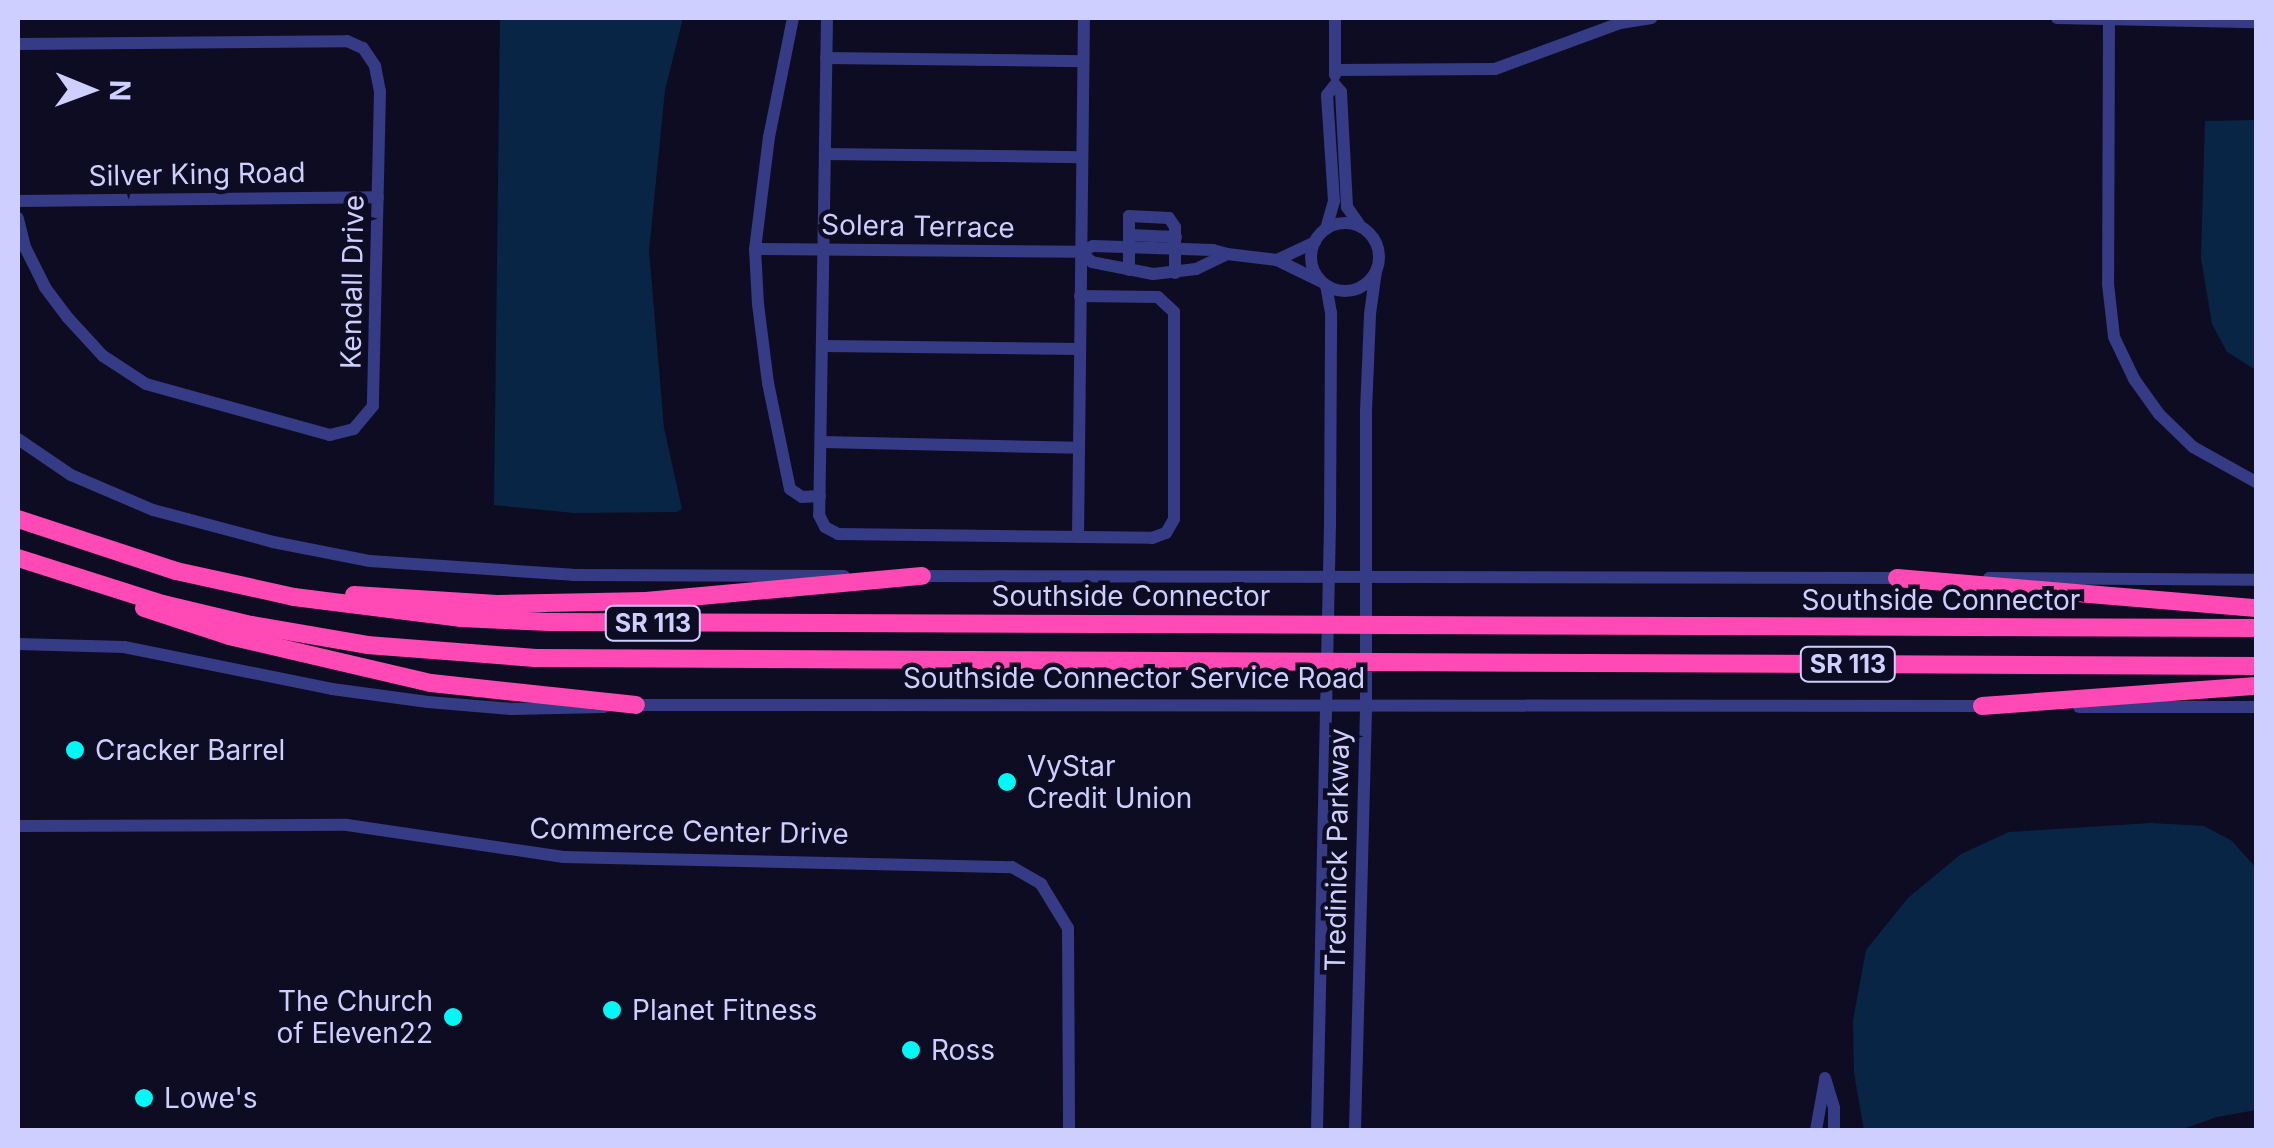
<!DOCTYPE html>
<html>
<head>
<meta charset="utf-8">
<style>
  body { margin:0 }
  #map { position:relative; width:2274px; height:1148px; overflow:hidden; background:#0e0c22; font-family:Inter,sans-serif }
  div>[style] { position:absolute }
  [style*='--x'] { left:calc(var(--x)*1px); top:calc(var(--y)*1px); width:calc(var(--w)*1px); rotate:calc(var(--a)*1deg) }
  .water>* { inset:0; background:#092545 }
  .minor>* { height:12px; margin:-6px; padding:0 6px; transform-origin:6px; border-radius:6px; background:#353b84 }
  .minor>.ring { margin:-6px; padding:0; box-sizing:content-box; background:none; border:12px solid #353b84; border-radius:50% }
  .highway>* { height:18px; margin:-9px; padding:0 9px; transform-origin:9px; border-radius:9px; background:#ff49b4 }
  .dots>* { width:28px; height:28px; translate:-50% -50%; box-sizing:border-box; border:5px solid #0e0c22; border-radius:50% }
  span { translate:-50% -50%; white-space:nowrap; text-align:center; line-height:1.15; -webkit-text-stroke:9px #0e0c22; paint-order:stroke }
  .shield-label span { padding:2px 8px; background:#0e0c22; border:2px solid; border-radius:8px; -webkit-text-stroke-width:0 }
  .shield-label { font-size:25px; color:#ceceff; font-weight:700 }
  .street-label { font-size:28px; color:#ceceff }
  .poi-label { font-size:28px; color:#ceceff }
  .left { translate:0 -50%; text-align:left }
  .right { translate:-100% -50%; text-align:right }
  .frame { position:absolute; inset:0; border:20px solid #ceceff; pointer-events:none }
  .north { position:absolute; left:40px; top:40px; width:100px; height:100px; -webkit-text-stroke:8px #0e0c22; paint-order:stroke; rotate:91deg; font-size:28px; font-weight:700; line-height:40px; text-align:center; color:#ceceff }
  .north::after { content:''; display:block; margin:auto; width:35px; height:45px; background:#ceceff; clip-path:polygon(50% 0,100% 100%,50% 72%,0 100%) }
</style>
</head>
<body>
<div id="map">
  <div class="water">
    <i style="clip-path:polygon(500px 18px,683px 18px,665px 90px,649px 251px,664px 428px,682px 509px,677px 512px,574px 513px,494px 505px)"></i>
    <i style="clip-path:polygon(2256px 120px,2256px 370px,2227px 352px,2212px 324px,2201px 258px,2205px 121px)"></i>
    <i style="clip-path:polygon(2151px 823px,2204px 826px,2232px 841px,2256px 868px,2256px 1110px,2217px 1117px,2180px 1130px,1864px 1130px,1854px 1073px,1853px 1020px,1866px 950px,1908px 898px,1961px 854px,2009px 832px)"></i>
  </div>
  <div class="minor">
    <i style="--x:793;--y:18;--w:121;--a:101.4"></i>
    <i style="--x:769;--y:137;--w:113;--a:97.1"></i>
    <i style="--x:755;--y:249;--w:55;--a:86.9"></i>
    <i style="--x:758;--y:304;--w:80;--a:82.8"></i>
    <i style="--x:768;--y:383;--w:108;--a:78.3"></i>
    <i style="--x:790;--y:489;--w:14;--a:34"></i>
    <i style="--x:802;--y:497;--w:18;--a:-3"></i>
    <i style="--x:827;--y:18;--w:497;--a:90.9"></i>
    <i style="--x:819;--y:515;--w:13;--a:63"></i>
    <i style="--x:825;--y:527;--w:15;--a:28"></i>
    <i style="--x:838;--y:534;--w:314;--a:0.7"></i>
    <i style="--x:1152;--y:538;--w:15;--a:-20"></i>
    <i style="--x:1166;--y:533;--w:16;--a:-60"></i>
    <i style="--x:1174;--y:519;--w:207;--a:-90"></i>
    <i style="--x:1174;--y:312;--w:22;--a:-137"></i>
    <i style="--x:1158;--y:297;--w:78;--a:-179.3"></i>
    <i style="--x:2057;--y:18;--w:199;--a:1.2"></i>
    <i style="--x:2109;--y:22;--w:262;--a:90.2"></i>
    <i style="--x:2108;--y:284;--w:53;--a:83.5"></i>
    <i style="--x:2114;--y:337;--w:47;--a:64.5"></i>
    <i style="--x:2134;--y:379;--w:43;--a:54.5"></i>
    <i style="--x:2159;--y:414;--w:47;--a:44.1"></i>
    <i style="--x:2193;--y:447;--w:72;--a:29.1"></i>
    <i style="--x:18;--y:44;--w:329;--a:-0.5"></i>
    <i style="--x:347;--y:41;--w:17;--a:24"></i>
    <i style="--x:363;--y:48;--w:22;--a:56"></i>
    <i style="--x:375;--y:66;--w:25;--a:79"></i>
    <i style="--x:380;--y:91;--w:315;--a:91.3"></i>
    <i style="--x:373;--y:406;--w:30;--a:130"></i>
    <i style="--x:354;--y:429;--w:25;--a:166"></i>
    <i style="--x:330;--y:435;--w:191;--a:-164.5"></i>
    <i style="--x:146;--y:384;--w:51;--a:-146.9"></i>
    <i style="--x:103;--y:356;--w:52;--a:-132.6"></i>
    <i style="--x:68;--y:318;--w:39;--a:-127"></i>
    <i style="--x:45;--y:287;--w:45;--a:-116.6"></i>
    <i style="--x:25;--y:247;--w:30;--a:-104"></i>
    <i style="--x:826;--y:58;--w:257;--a:0.7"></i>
    <i style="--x:1335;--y:70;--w:160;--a:-0.4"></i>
    <i style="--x:1495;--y:69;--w:133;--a:-20.2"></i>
    <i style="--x:1620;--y:23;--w:32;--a:-9"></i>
    <i style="--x:1335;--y:75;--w:57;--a:-90"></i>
    <i style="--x:825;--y:154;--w:257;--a:0.7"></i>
    <i style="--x:18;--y:201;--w:360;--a:-0.6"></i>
    <i class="ring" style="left:1311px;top:223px;width:56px;height:56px"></i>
    <i style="--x:1326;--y:229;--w:29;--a:-74"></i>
    <i style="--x:1334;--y:201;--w:106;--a:-93.8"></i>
    <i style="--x:1327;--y:95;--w:13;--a:-51"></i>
    <i style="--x:1335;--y:85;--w:9;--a:49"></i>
    <i style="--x:1341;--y:92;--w:115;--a:87"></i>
    <i style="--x:1347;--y:207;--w:24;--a:55"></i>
    <i style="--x:1129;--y:235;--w:47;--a:2.4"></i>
    <i style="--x:1093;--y:246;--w:120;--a:1.9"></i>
    <i style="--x:1213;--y:250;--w:15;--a:16"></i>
    <i style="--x:1227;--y:254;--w:34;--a:154"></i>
    <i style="--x:1196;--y:269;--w:43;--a:173.4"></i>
    <i style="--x:1153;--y:274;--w:62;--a:-168.9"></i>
    <i style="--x:1092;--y:262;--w:16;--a:-140"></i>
    <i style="--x:1080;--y:252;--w:14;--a:-25"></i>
    <i style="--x:755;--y:249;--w:325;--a:0.5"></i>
    <i style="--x:1227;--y:254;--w:50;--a:6.8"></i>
    <i style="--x:1277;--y:260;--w:48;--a:26"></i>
    <i style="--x:1277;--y:260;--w:42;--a:-25.3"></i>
    <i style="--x:1129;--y:270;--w:54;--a:-90"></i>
    <i style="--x:1129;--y:216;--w:40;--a:2.9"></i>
    <i style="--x:1169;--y:218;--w:11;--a:56"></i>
    <i style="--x:1175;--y:227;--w:46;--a:90"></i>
    <i style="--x:825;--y:346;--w:255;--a:0.7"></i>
    <i style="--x:18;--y:439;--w:64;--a:34.2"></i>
    <i style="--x:71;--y:475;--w:89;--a:23.1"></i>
    <i style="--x:153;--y:510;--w:124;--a:14.9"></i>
    <i style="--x:273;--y:542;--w:99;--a:11.1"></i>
    <i style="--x:370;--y:561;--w:203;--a:3.9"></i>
    <i style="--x:573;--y:575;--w:271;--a:0.2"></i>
    <i style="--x:822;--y:442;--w:257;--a:1.3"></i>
    <i style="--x:1078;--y:537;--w:519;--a:-89.34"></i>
    <i style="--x:914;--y:576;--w:990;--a:0.12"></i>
    <i style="--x:1989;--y:578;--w:267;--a:0.4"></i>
    <i style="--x:18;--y:644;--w:106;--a:1.6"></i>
    <i style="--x:124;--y:647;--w:212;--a:11.4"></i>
    <i style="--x:332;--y:689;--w:97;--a:7.7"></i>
    <i style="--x:428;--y:702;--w:83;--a:4.8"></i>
    <i style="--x:511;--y:709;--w:93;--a:-1.2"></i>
    <i style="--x:629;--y:705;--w:1360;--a:0.04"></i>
    <i style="--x:2079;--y:707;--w:177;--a:0"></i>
    <i style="--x:18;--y:826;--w:329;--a:-0.2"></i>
    <i style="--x:347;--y:825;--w:219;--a:8.4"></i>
    <i style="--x:564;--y:857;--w:448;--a:1.3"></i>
    <i style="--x:1012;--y:867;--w:34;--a:30"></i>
    <i style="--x:1041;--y:884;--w:52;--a:58.5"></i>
    <i style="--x:1068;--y:928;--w:202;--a:89.7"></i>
    <i style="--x:1825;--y:1078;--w:31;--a:73"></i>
    <i style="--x:1834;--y:1108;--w:22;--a:90"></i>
    <i style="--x:1317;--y:1130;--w:605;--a:-88.77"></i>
    <i style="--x:1330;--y:525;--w:212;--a:-89.7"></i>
    <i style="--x:1331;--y:313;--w:27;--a:-100"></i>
    <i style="--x:1355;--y:1130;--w:427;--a:-88.5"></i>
    <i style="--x:1366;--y:703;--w:292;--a:-90"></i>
    <i style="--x:1366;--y:411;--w:97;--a:-87.6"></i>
    <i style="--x:1370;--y:314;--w:43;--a:-82.1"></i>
    <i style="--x:1816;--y:1130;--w:51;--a:-79.8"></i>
  </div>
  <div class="highway">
    <i style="--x:18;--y:519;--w:166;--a:18.2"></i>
    <i style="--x:176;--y:571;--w:121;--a:12.4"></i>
    <i style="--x:294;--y:597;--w:167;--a:7.2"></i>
    <i style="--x:460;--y:618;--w:89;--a:2.6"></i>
    <i style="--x:549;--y:622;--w:1707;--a:0.2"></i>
    <i style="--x:18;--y:558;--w:152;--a:17.6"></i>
    <i style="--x:163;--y:604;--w:85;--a:13.5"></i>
    <i style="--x:246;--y:624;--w:123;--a:9.8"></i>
    <i style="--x:367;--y:645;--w:169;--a:4.4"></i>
    <i style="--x:535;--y:658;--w:1721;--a:0.27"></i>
    <i style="--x:1897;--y:578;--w:360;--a:4.8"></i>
    <i style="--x:354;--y:595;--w:143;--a:3.6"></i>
    <i style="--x:497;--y:604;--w:149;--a:-1.2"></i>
    <i style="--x:646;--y:601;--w:277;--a:-5.2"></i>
    <i style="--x:144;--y:608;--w:89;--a:18.2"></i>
    <i style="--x:229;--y:636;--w:207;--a:13.1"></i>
    <i style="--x:431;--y:683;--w:206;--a:6.1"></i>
    <i style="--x:1982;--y:706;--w:275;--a:-4.2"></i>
  </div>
  <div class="dots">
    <i style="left:75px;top:750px;background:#00f9f7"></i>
    <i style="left:1007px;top:782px;background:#00f9f7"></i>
    <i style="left:612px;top:1010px;background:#00f9f7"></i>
    <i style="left:453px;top:1017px;background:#00f9f7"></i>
    <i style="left:911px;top:1050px;background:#00f9f7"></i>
    <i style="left:144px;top:1098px;background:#00f9f7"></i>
  </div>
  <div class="shield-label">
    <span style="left:653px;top:623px">SR 113</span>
    <span style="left:1848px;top:664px">SR 113</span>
  </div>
  <div class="street-label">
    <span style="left:197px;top:174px;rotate:-1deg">Silver King Road</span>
    <span style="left:918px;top:226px;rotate:1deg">Solera Terrace</span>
    <span style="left:352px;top:282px;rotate:-89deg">Kendall Drive</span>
    <span style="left:1131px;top:596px">Southside Connector</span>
    <span style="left:1941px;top:600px">Southside Connector</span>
    <span style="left:1134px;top:678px">Southside Connector Service Road</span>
    <span style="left:689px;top:831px;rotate:1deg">Commerce Center Drive</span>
    <span style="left:1337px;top:850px;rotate:-89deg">Tredinick Parkway</span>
  </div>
  <div class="poi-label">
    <span class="left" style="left:95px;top:750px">Cracker Barrel</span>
    <span class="left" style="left:1027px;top:782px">VyStar<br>Credit Union</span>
    <span class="right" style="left:433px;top:1017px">The Church<br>of Eleven22</span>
    <span class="left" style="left:632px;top:1010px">Planet Fitness</span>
    <span class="left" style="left:931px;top:1050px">Ross</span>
    <span class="left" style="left:164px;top:1098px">Lowe's</span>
  </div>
  <div class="frame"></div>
  <div class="north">N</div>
</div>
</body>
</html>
